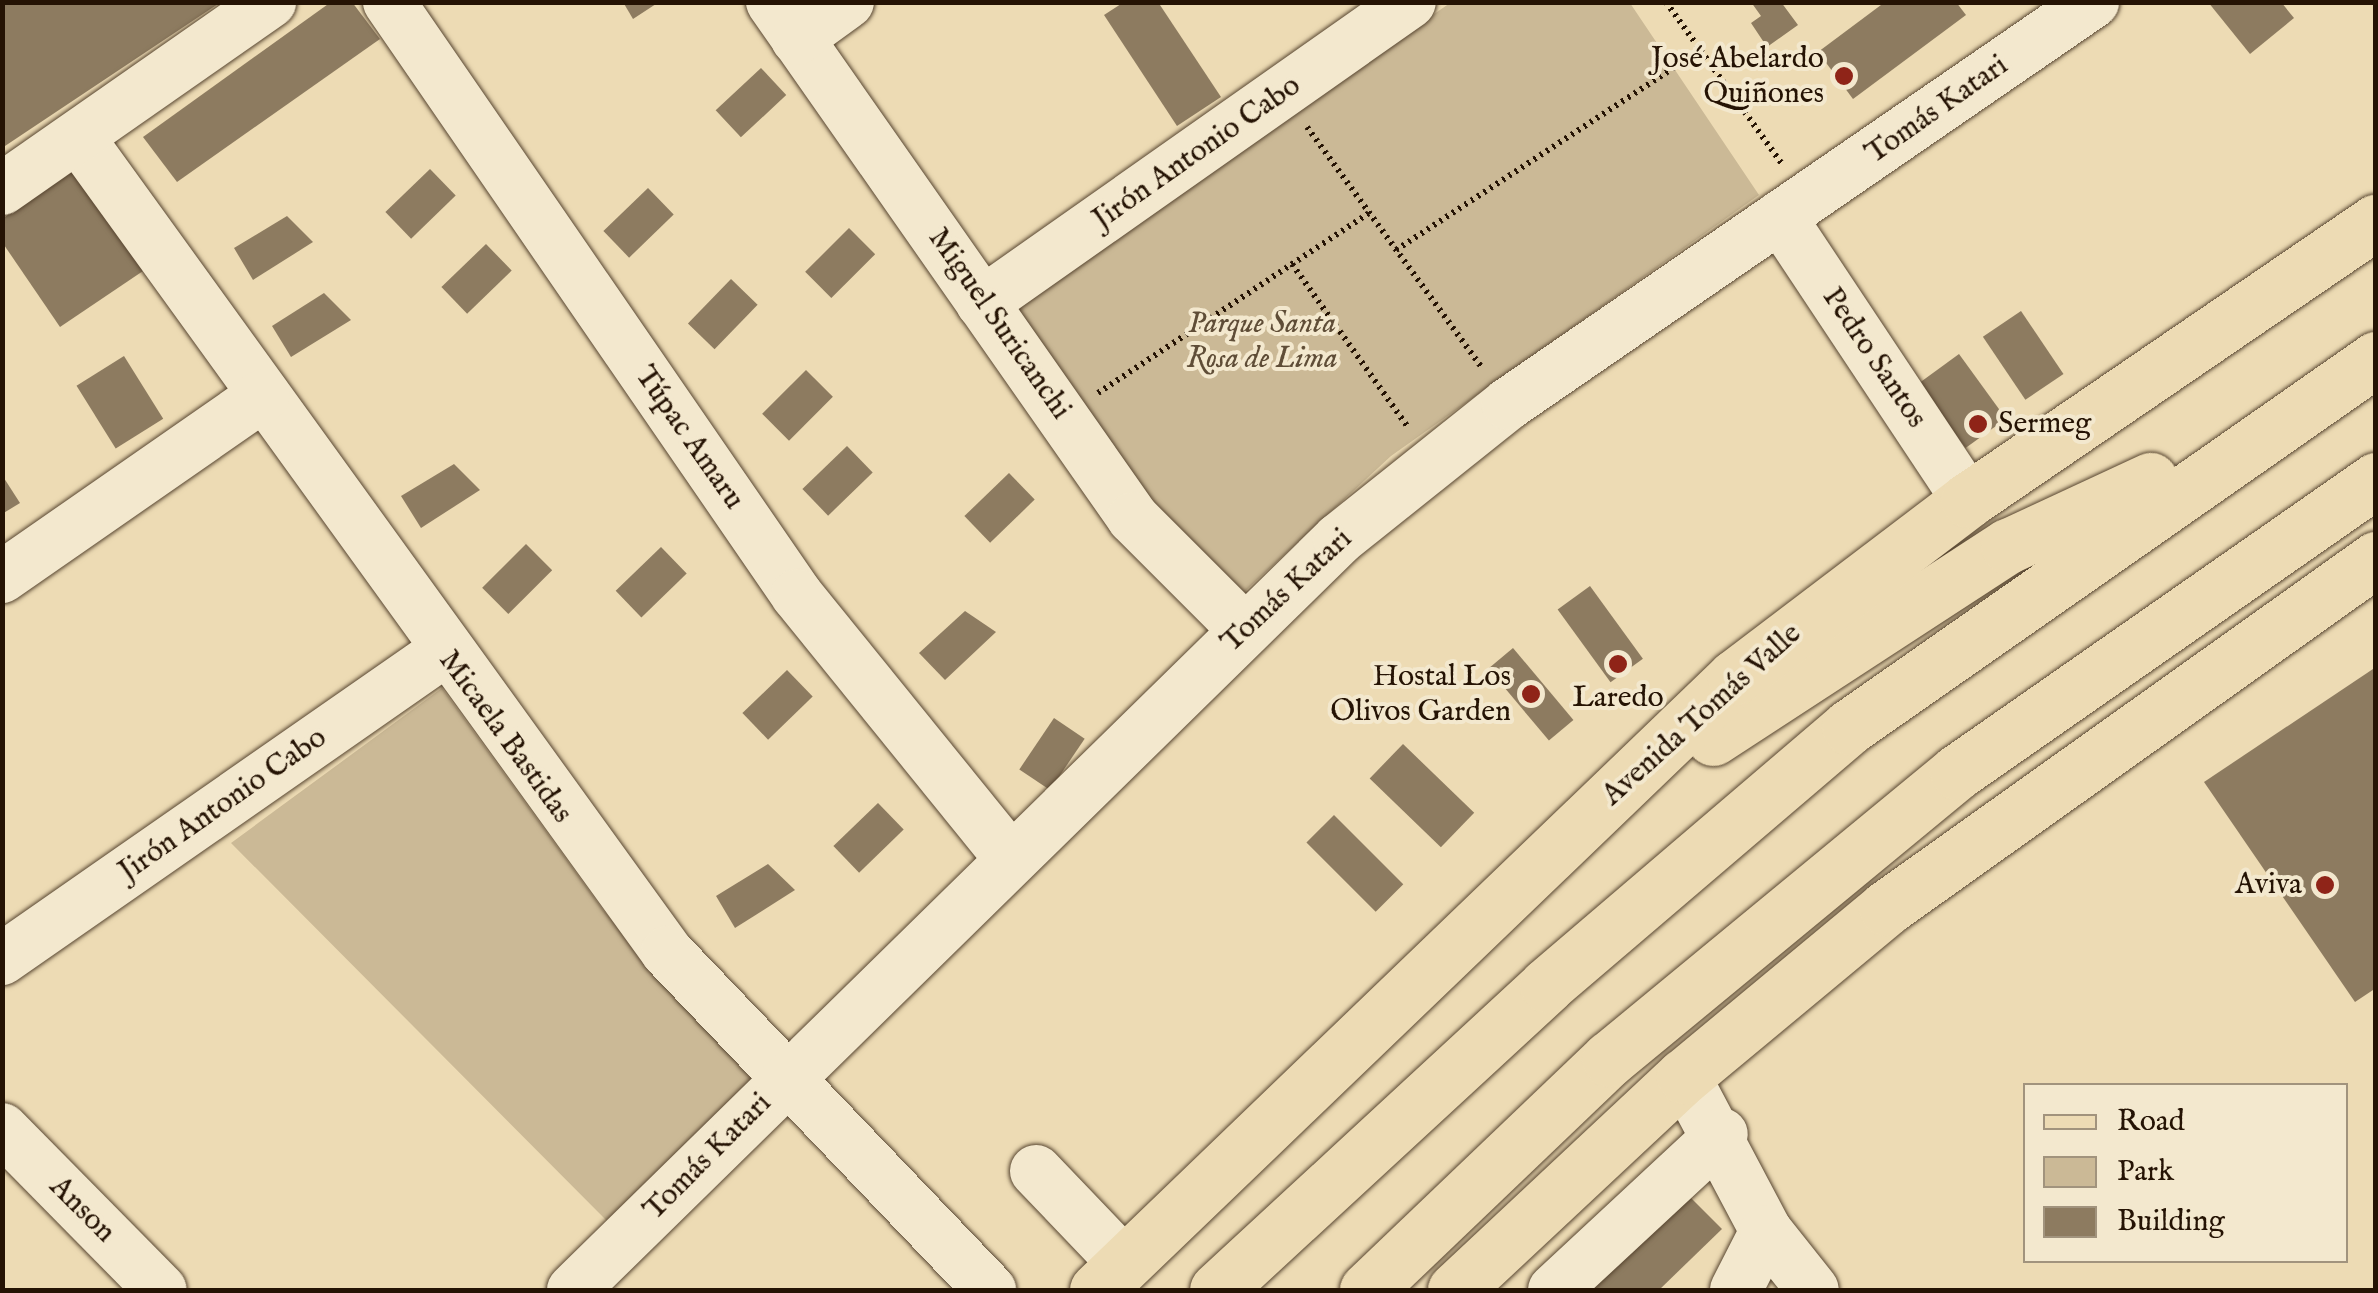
<!DOCTYPE html>
<html>
<head>
<meta charset="utf-8">
<style>
  body { margin:0 }
  #map { position:relative; width:2378px; height:1293px; overflow:hidden; background:#eddbb4; font-family:"IM FELL English",serif }
  div>[style] { position:absolute }
  [style*='--x'] { left:calc(var(--x)*1px); top:calc(var(--y)*1px); width:calc(var(--w)*1px); rotate:calc(var(--a)*1deg) }
  .green>* { inset:0; background:#cbb996 }
  .building>* { inset:0; background:#8d7b60; transform-origin:0 0 }
  .path>* { height:6px; margin-top:-3px; transform-origin:0; background:repeating-linear-gradient(90deg,#251304 0 2.5px,transparent 0 7.5px) }
  .roads { filter:drop-shadow(0 0 2px #574530) drop-shadow(0 0 2px #574530) }
  .minor>* { height:52px; margin:-26px; padding:0 26px; transform-origin:26px; border-radius:26px; background:#f3e8ce }
  .major>* { height:55px; margin:-27.5px; padding:0 27.5px; transform-origin:27.5px; border-radius:27.5px; background:#eddbb4 }
  .dots>* { width:28px; height:28px; translate:-50% -50%; box-sizing:border-box; border:5px solid #f3e8ce; border-radius:50% }
  span { translate:-50% -50%; white-space:nowrap; text-align:center; line-height:1.15; -webkit-text-stroke:8px #f3e8ce; paint-order:stroke }
  .poi-label { font-size:30px; color:#251304 }
  .right { translate:-100% -50%; text-align:right }
  .left { translate:0 -50%; text-align:left }
  .street-label { font-size:30px; color:#251304 }
  .park-label { font-size:30px; color:#5f4d37; font-style:italic }
  .frame { position:absolute; inset:0; border:5px solid #251304; pointer-events:none }
  .legend { position:absolute; left:2023px; top:1083px; width:325px; height:180px; box-sizing:border-box; background:#f3e8ce; border:2px solid #a1937d; margin:0; padding:12px 18px; list-style:none; font-size:30px; color:#251304 }
  .legend li { display:flex; align-items:center; gap:20px; height:50px }
  .legend b { width:50px; border:2px solid #a1937d }
</style>
</head>
<body>
<div id="map">
  <div class="green">
    <i style="clip-path:polygon(1450px 3px,1630px 3px,1759px 195px,1391px 456px,1244px 592px,1167px 522px,1015px 306px)"></i>
    <i style="clip-path:polygon(442px 688px,603px 910px,752px 1080px,608px 1222px,231px 843px)"></i>
  </div>
  <div class="building">
    <i style="clip-path:polygon(2px 2px,221px 2px,2px 148px)"></i>
    <i style="clip-path:polygon(331px 2px,352px 2px,380px 39px,177px 182px,143px 137px)"></i>
    <i style="clip-path:polygon(623px 2px,659px 2px,633px 19px)"></i>
    <i style="clip-path:polygon(1124px 2px,1158px 2px,1221px 97px,1177px 126px,1104px 15px)"></i>
    <i style="clip-path:polygon(1751px 2px,1781px 2px,1798px 25px,1767px 47px,1751px 23px,1761px 16px)"></i>
    <i style="clip-path:polygon(1885px 2px,1956px 2px,1966px 15px,1853px 99px,1818px 52px)"></i>
    <i style="clip-path:polygon(2208px 2px,2281px 2px,2294px 18px,2250px 54px)"></i>
    <i style="left:761px;top:68px;width:37px;height:62px;rotate:47deg"></i>
    <i style="clip-path:polygon(74px 169px,146px 269px,60px 327px,2px 242px,2px 219px)"></i>
    <i style="left:430px;top:169px;width:37px;height:62px;rotate:46deg"></i>
    <i style="left:648px;top:188px;width:37px;height:62px;rotate:46deg"></i>
    <i style="clip-path:polygon(287px 216px,313px 242px,253px 280px,234px 248px)"></i>
    <i style="left:849px;top:228px;width:37px;height:62px;rotate:45deg"></i>
    <i style="left:486px;top:244px;width:37px;height:62px;rotate:46deg"></i>
    <i style="left:731px;top:279px;width:37px;height:62px;rotate:44deg"></i>
    <i style="clip-path:polygon(324px 293px,351px 320px,291px 357px,272px 326px)"></i>
    <i style="left:2021px;top:311px;width:76px;height:46px;rotate:56deg"></i>
    <i style="left:1959px;top:354px;width:80px;height:50px;rotate:54deg"></i>
    <i style="left:124px;top:356px;width:74px;height:56px;rotate:58deg"></i>
    <i style="left:806px;top:370px;width:38px;height:62px;rotate:45deg"></i>
    <i style="left:847px;top:446px;width:37px;height:62px;rotate:46deg"></i>
    <i style="clip-path:polygon(454px 464px,480px 490px,421px 528px,401px 496px)"></i>
    <i style="left:1009px;top:473px;width:37px;height:62px;rotate:46deg"></i>
    <i style="clip-path:polygon(2px 475px,20px 503px,2px 514px)"></i>
    <i style="left:526px;top:544px;width:37px;height:62px;rotate:45deg"></i>
    <i style="left:661px;top:547px;width:37px;height:63px;rotate:46deg"></i>
    <i style="left:1590px;top:586px;width:90px;height:40px;rotate:54deg"></i>
    <i style="clip-path:polygon(965px 611px,996px 632px,945px 680px,919px 653px)"></i>
    <i style="left:1513px;top:648px;width:94px;height:32px;rotate:50deg"></i>
    <i style="clip-path:polygon(2376px 667px,2376px 988px,2355px 1002px,2204px 782px)"></i>
    <i style="left:787px;top:670px;width:37px;height:62px;rotate:46deg"></i>
    <i style="left:1054px;top:718px;width:37px;height:62px;rotate:34deg"></i>
    <i style="left:1403px;top:744px;width:99px;height:48px;rotate:44deg"></i>
    <i style="left:878px;top:803px;width:37px;height:62px;rotate:46deg"></i>
    <i style="left:1334px;top:815px;width:98px;height:39px;rotate:45deg"></i>
    <i style="clip-path:polygon(768px 864px,795px 890px,735px 928px,716px 896px)"></i>
    <i style="clip-path:polygon(1689px 1196px,1722px 1229px,1659px 1290px,1591px 1290px)"></i>
  </div>
  <div class="path">
    <i style="--x:1666;--y:2;--w:199;--a:54.4"></i>
    <i style="--x:1307;--y:127;--w:298;--a:54"></i>
    <i style="--x:1396;--y:250;--w:364;--a:-33.3"></i>
    <i style="--x:1292;--y:264;--w:199;--a:54.6"></i>
    <i style="--x:1098;--y:393;--w:325;--a:-33.6"></i>
  </div>
  <div class="roads">
    <div class="minor">
      <i style="--x:389;--y:2;--w:720;--a:55.47"></i>
      <i style="--x:797;--y:595;--w:338;--a:51"></i>
      <i style="--x:772;--y:2;--w:630;--a:55.02"></i>
      <i style="--x:1133;--y:518;--w:158;--a:45"></i>
      <i style="--x:797;--y:39;--w:63;--a:-36"></i>
      <i style="--x:78;--y:137;--w:1006;--a:54.14"></i>
      <i style="--x:667;--y:952;--w:468;--a:46.3"></i>
      <i style="--x:2;--y:189;--w:327;--a:-34.9"></i>
      <i style="--x:1780;--y:217;--w:340;--a:56.4"></i>
      <i style="--x:982;--y:303;--w:523;--a:-35.12"></i>
      <i style="--x:2;--y:577;--w:319;--a:-34.8"></i>
      <i style="--x:2;--y:959;--w:537;--a:-34.84"></i>
      <i style="--x:1684;--y:1076;--w:175;--a:62.1"></i>
      <i style="--x:1766;--y:1231;--w:66;--a:117"></i>
      <i style="--x:2;--y:1129;--w:226;--a:45.4"></i>
      <i style="--x:1036;--y:1171;--w:127;--a:46.3"></i>
      <i style="--x:1766;--y:1231;--w:75;--a:51.5"></i>
      <i style="--x:573;--y:1290;--w:1073;--a:-44.43"></i>
      <i style="--x:1339;--y:539;--w:216;--a:-38.6"></i>
      <i style="--x:1508;--y:404;--w:710;--a:-34.5"></i>
      <i style="--x:1554;--y:1290;--w:229;--a:-42.9"></i>
    </div>
    <div class="major">
      <i style="--x:1713;--y:738;--w:352;--a:-33.1"></i>
      <i style="--x:2008;--y:546;--w:157;--a:-24.9"></i>
      <i style="--x:1097;--y:1290;--w:885;--a:-43.86"></i>
      <i style="--x:1735;--y:677;--w:293;--a:-37.2"></i>
      <i style="--x:1968;--y:500;--w:494;--a:-34.3"></i>
      <i style="--x:1217;--y:1290;--w:449;--a:-42.7"></i>
      <i style="--x:1547;--y:985;--w:397;--a:-40.5"></i>
      <i style="--x:1849;--y:727;--w:643;--a:-34.93"></i>
      <i style="--x:1367;--y:1290;--w:335;--a:-43.7"></i>
      <i style="--x:1609;--y:1059;--w:451;--a:-39.5"></i>
      <i style="--x:1957;--y:772;--w:511;--a:-34.87"></i>
      <i style="--x:1455;--y:1290;--w:313;--a:-43.1"></i>
      <i style="--x:1684;--y:1076;--w:263;--a:-39.7"></i>
      <i style="--x:1886;--y:908;--w:602;--a:-35.46"></i>
    </div>
  </div>
  <div class="dots">
    <i style="left:1844px;top:76px;background:#8f2418"></i>
    <i style="left:1978px;top:424px;background:#8f2418"></i>
    <i style="left:1618px;top:664px;background:#8f2418"></i>
    <i style="left:1531px;top:694px;background:#8f2418"></i>
    <i style="left:2325px;top:885px;background:#8f2418"></i>
  </div>
  <div class="poi-label">
    <span class="right" style="left:1824px;top:76px">José Abelardo<br>Quiñones</span>
    <span class="left" style="left:1998px;top:424px">Sermeg</span>
    <span class="right" style="left:1511px;top:694px">Hostal Los<br>Olivos Garden</span>
    <span style="left:1618px;top:698px">Laredo</span>
    <span class="right" style="left:2302px;top:885px">Aviva</span>
  </div>
  <div class="street-label">
    <span style="left:1937px;top:110px;rotate:-35deg">Tomás Katari</span>
    <span style="left:1197px;top:153px;rotate:-35deg">Jirón Antonio Cabo</span>
    <span style="left:999px;top:324px;rotate:55deg">Miguel Suricanchi</span>
    <span style="left:1874px;top:358px;rotate:56deg">Pedro Santos</span>
    <span style="left:689px;top:438px;rotate:55deg">Túpac Amaru</span>
    <span style="left:1287px;top:591px;rotate:-43deg">Tomás Katari</span>
    <span style="left:1702px;top:715px;rotate:-42deg">Avenida Tomás Valle</span>
    <span style="left:505px;top:737px;rotate:54deg">Micaela Bastidas</span>
    <span style="left:223px;top:805px;rotate:-35deg">Jirón Antonio Cabo</span>
    <span style="left:708px;top:1157px;rotate:-45deg">Tomás Katari</span>
    <span style="left:82px;top:1210px;rotate:45deg">Anson</span>
  </div>
  <div class="park-label">
    <span style="left:1262px;top:341px">Parque Santa<br>Rosa de Lima</span>
  </div>
  <div class="frame"></div>
  <ul class="legend">
  <li><b style="height:12px;background:#eddbb4"></b>Road</li>
  <li><b style="height:28px;background:#cbb996"></b>Park</li>
  <li><b style="height:28px;background:#8d7b60"></b>Building</li>
  </ul>
</div>
</body>
</html>
